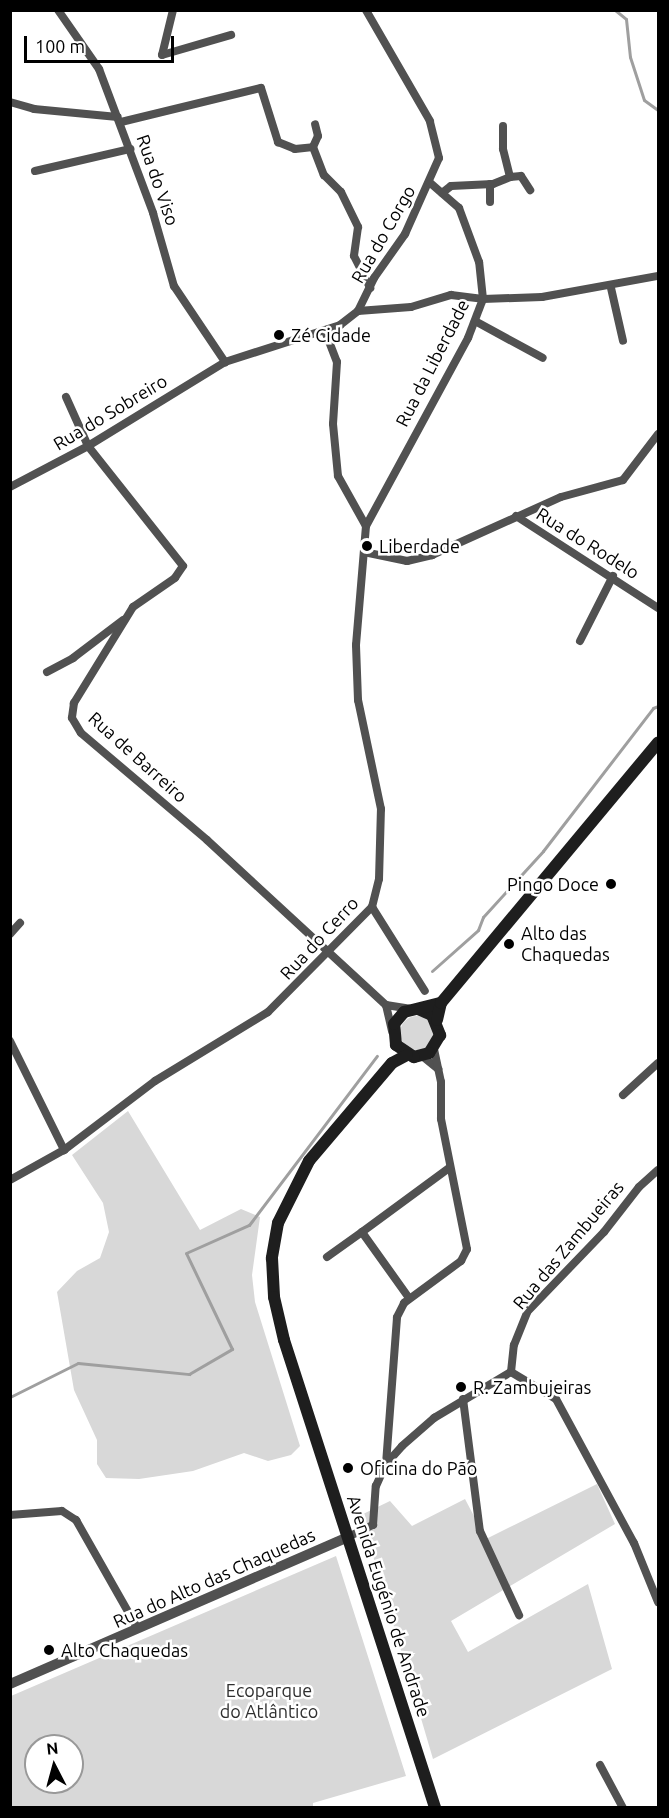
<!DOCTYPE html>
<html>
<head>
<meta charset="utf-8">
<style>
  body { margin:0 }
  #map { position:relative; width:669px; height:1818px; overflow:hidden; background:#fff; font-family:Ubuntu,sans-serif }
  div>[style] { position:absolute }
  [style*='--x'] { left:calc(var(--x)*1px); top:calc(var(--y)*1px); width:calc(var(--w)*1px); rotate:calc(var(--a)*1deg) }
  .green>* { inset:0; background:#d8d8d8 }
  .round { border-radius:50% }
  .stream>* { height:3px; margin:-1.5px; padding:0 1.5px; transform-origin:1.5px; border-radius:1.5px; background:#9f9f9f }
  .minor>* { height:8px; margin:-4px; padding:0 4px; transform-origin:4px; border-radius:4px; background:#515151 }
  .tertiary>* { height:10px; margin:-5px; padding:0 5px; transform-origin:5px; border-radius:5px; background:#515151 }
  .secondary>* { height:12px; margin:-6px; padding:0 6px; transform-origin:6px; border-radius:6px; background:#1e1e1e }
  .dots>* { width:16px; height:16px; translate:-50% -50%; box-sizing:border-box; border:3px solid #fff; border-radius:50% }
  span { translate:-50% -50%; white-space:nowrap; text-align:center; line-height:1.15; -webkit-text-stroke:5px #fff; paint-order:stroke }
  .street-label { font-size:18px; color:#000 }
  .poi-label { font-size:18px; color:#000 }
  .left { translate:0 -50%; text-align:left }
  .right { translate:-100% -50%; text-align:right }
  .park-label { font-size:18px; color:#2f2f2f }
  .frame { position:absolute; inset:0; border:12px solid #000; pointer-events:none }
  .north { position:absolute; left:24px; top:1734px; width:60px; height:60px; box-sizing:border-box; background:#fff; border:2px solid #999; border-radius:50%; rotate:354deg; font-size:16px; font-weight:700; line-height:24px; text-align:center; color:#000 }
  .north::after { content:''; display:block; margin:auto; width:21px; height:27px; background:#000; clip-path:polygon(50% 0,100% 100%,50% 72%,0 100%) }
  .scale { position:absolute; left:24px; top:36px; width:150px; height:27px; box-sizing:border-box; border:3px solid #000; border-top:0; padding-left:8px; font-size:18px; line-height:21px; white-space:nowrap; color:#000; -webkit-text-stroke:4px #fff; paint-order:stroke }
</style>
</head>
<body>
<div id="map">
  <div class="green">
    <i class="round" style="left:400px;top:1016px;width:34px;height:34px"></i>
    <i style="clip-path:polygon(128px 1111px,200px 1230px,241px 1209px,260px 1217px,252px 1275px,255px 1302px,300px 1446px,291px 1455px,268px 1461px,244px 1453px,193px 1471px,139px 1479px,106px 1478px,97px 1464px,97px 1440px,74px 1390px,57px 1292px,77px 1271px,100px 1258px,109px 1232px,103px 1203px,72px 1155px)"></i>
    <i style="clip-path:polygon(597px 1484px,615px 1524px,451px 1621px,468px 1652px,588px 1584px,612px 1669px,433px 1759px,361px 1515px,390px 1501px,412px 1526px,465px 1499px,486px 1539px)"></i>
    <i style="clip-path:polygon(evenodd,336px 1556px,406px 1776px,313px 1803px,313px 1807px,11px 1807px,11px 1696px,336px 1556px,36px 1746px,72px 1746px,72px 1782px,36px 1782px,36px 1746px)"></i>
  </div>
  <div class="stream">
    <i style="--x:615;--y:10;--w:14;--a:39"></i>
    <i style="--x:626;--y:19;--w:38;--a:84"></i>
    <i style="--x:630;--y:57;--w:45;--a:72"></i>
    <i style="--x:644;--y:100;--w:17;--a:36"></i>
    <i style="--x:432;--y:971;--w:62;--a:-41.7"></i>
    <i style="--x:478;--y:930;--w:14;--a:-69"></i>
    <i style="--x:483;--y:917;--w:89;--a:-47.7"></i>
    <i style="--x:543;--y:851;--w:180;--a:-52.4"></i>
    <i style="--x:653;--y:708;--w:5;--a:-22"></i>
    <i style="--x:10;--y:1397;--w:76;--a:-26.6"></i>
    <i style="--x:78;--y:1363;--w:112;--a:5.7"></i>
    <i style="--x:189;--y:1374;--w:50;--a:-30.2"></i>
    <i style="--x:232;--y:1349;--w:106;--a:-115.6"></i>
    <i style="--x:186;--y:1253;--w:69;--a:-24"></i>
    <i style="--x:249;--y:1225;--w:212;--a:-52.9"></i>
  </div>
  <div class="minor">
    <i style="--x:58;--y:10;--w:72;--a:55.2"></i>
    <i style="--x:99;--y:69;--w:154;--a:69.4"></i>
    <i style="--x:153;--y:213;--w:76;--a:74"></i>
    <i style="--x:174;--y:286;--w:92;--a:56.1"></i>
    <i style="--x:173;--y:10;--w:46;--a:103.7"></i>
    <i style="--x:162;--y:55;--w:72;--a:-16.2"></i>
    <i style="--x:10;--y:102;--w:25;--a:16"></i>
    <i style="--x:34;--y:109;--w:84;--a:5.4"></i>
    <i style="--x:121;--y:122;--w:144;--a:-13.7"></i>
    <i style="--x:261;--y:88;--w:57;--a:72.5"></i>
    <i style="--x:278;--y:142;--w:18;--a:22"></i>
    <i style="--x:295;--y:149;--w:18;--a:-6"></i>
    <i style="--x:313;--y:147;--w:30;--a:69"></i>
    <i style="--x:324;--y:175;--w:24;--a:45"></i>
    <i style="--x:341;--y:192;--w:39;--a:64"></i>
    <i style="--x:358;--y:227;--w:29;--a:98"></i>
    <i style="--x:354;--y:256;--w:36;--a:63"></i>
    <i style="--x:313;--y:147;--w:12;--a:-66"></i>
    <i style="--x:318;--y:136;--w:12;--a:-104"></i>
    <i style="--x:35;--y:171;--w:98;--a:-13"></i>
    <i style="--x:510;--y:177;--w:11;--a:-5"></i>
    <i style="--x:521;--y:176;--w:17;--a:57"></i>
    <i style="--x:442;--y:193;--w:11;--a:-38"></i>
    <i style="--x:451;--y:186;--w:42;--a:-2.7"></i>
    <i style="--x:493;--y:184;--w:18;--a:-22"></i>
    <i style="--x:510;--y:177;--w:29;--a:-104"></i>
    <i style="--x:503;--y:149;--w:23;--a:-90"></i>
    <i style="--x:490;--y:202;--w:18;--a:-90"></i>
    <i style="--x:611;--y:288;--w:54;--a:77.2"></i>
    <i style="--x:358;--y:311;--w:53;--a:-4.3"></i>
    <i style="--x:411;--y:307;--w:42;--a:-16.7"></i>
    <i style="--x:451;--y:295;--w:32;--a:7"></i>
    <i style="--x:483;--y:299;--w:59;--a:-1.9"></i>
    <i style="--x:542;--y:297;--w:118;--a:-10.3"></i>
    <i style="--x:475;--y:321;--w:77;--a:28.6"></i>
    <i style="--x:325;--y:331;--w:33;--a:69"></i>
    <i style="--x:337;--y:362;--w:62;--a:93.7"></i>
    <i style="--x:333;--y:424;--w:52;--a:84.5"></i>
    <i style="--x:338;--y:476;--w:57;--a:60.8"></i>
    <i style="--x:66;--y:397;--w:54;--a:65.8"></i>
    <i style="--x:88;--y:446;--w:153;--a:51.6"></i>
    <i style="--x:183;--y:566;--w:14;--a:124"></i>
    <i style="--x:175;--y:578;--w:51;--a:145.4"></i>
    <i style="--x:133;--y:607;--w:113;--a:121.6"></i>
    <i style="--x:74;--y:703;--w:15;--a:98"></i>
    <i style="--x:72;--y:718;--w:17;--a:59"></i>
    <i style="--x:81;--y:733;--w:165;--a:40.3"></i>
    <i style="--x:207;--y:840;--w:243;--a:42.7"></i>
    <i style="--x:386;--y:1005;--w:24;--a:9"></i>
    <i style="--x:10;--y:487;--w:88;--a:-27.7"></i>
    <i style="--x:88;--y:446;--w:161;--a:-31.5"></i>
    <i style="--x:225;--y:362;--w:121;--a:-17.8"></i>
    <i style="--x:340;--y:325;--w:23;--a:-38"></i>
    <i style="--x:358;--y:311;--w:37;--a:-64"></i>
    <i style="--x:374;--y:278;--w:54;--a:-54.8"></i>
    <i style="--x:405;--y:234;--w:83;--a:-65.9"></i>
    <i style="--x:439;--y:158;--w:38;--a:-104"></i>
    <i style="--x:430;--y:121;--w:128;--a:-120"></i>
    <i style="--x:516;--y:516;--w:169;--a:32.9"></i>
    <i style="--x:364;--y:552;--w:44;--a:11.8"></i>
    <i style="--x:407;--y:561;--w:26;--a:-13"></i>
    <i style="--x:432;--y:555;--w:141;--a:-24.2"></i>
    <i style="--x:561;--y:497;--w:64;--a:-15.3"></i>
    <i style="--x:623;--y:480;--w:58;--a:-52.7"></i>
    <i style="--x:580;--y:641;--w:73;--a:-63.1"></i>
    <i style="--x:47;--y:672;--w:30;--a:-28"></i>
    <i style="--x:73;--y:658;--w:63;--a:-37.2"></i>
    <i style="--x:372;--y:907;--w:99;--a:57.8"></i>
    <i style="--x:10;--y:934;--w:15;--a:-48"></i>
    <i style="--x:386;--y:1005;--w:27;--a:77"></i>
    <i style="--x:10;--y:1041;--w:122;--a:63.6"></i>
    <i style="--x:422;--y:1056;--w:21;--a:39"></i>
    <i style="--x:623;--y:1095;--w:47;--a:-42.4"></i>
    <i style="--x:10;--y:1180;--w:62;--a:-29.1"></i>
    <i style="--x:64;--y:1150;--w:114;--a:-37.2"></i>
    <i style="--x:155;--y:1081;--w:132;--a:-31.4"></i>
    <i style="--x:268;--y:1012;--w:148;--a:-45.3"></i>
    <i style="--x:372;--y:907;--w:29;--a:-76"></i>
    <i style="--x:379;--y:879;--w:70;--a:-88.4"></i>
    <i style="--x:381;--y:809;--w:111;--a:-101.9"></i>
    <i style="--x:358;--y:700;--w:55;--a:-92.1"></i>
    <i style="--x:356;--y:645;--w:119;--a:-85.2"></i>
    <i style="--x:366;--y:526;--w:214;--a:-61.5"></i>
    <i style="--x:468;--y:338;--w:42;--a:-69"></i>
    <i style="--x:483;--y:299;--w:37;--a:-96"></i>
    <i style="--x:479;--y:262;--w:58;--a:-110.3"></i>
    <i style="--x:459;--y:208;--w:38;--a:-139"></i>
    <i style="--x:327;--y:1257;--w:43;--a:-35.5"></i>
    <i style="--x:409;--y:1298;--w:81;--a:-125.5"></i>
    <i style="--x:362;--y:1232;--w:108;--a:-36.3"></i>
    <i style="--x:511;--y:1372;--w:52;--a:31"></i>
    <i style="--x:556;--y:1399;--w:164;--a:61.6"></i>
    <i style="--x:634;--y:1543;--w:64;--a:67.9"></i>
    <i style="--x:511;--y:1372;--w:27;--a:-84"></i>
    <i style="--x:514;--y:1345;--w:35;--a:-68"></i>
    <i style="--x:527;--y:1312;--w:111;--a:-46.1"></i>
    <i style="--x:604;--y:1232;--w:57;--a:-52.1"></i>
    <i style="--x:639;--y:1187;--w:25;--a:-42"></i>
    <i style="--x:463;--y:1399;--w:133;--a:82.7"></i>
    <i style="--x:480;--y:1531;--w:93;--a:65.1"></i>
    <i style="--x:386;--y:1464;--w:147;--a:-85.7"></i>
    <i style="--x:397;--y:1317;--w:16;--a:-63"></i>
    <i style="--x:404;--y:1303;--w:71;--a:-36.4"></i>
    <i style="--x:461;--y:1261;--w:13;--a:-63"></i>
    <i style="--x:467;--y:1249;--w:133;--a:-101.3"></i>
    <i style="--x:441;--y:1119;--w:37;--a:-90"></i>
    <i style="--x:441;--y:1082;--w:35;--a:-102"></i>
    <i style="--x:10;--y:1515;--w:52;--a:-4.4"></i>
    <i style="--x:62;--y:1511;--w:17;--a:33"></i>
    <i style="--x:76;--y:1520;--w:125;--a:60.4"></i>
    <i style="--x:348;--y:1537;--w:28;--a:-26"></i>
    <i style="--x:373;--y:1525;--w:39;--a:-86"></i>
    <i style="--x:376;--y:1486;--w:24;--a:-66"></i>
    <i style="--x:386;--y:1464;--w:24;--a:-48"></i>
    <i style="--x:402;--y:1446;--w:43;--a:-41.2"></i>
    <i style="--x:434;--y:1418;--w:90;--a:-30.9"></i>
    <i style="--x:600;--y:1765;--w:49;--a:61.9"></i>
  </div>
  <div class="tertiary">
    <i style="--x:10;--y:1684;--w:369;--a:-23.5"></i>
  </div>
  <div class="secondary">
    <i style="--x:418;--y:1009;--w:15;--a:23"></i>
    <i style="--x:432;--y:1015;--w:22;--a:68"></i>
    <i style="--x:440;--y:1035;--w:21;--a:121"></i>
    <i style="--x:429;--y:1053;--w:16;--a:165"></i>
    <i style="--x:414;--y:1057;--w:22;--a:-146"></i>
    <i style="--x:396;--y:1045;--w:21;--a:-95"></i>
    <i style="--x:394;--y:1024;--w:16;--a:-50"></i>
    <i style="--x:404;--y:1012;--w:38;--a:-14"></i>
    <i style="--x:437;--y:1020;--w:17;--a:-77"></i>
    <i style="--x:441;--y:1003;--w:339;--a:-50.2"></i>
    <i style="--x:407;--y:1055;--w:17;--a:152"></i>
    <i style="--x:392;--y:1063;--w:128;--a:130.3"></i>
    <i style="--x:309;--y:1161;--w:69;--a:116.6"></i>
    <i style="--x:278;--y:1223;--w:36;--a:100"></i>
    <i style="--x:272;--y:1258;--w:39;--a:87"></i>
    <i style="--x:274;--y:1297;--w:44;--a:76.9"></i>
    <i style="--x:284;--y:1340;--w:492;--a:72.1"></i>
  </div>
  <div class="dots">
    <i style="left:279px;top:335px;background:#000"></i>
    <i style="left:367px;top:546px;background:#000"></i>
    <i style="left:611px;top:884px;background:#000"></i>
    <i style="left:509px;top:944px;background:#000"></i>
    <i style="left:461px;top:1387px;background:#000"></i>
    <i style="left:348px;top:1468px;background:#000"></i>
    <i style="left:49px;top:1650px;background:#000"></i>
  </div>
  <div class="street-label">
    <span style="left:158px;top:180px;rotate:71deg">Rua do Viso</span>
    <span style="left:383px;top:234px;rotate:-60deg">Rua do Corgo</span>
    <span style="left:432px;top:363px;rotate:-63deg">Rua da Liberdade</span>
    <span style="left:110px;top:412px;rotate:-31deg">Rua do Sobreiro</span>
    <span style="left:588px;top:543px;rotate:32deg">Rua do Rodelo</span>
    <span style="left:138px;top:757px;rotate:42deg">Rua de Barreiro</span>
    <span style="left:319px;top:938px;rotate:-47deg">Rua do Cerro</span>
    <span style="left:568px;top:1245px;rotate:-50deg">Rua das Zambueiras</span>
    <span style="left:214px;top:1578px;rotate:-24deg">Rua do Alto das Chaquedas</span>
    <span style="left:389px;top:1606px;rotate:72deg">Avenida Eugénio de Andrade</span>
  </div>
  <div class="poi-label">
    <span class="left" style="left:291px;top:335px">Zé Cidade</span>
    <span class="left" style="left:379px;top:546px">Liberdade</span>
    <span class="right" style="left:599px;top:884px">Pingo Doce</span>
    <span class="left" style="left:521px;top:944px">Alto das<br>Chaquedas</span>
    <span class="left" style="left:473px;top:1387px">R. Zambujeiras</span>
    <span class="left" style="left:360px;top:1468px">Oficina do Pão</span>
    <span class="left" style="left:61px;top:1650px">Alto Chaquedas</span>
  </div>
  <div class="park-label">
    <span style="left:269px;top:1701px">Ecoparque<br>do Atlântico</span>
  </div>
  <div class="frame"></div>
  <div class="north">N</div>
  <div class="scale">100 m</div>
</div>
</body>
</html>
